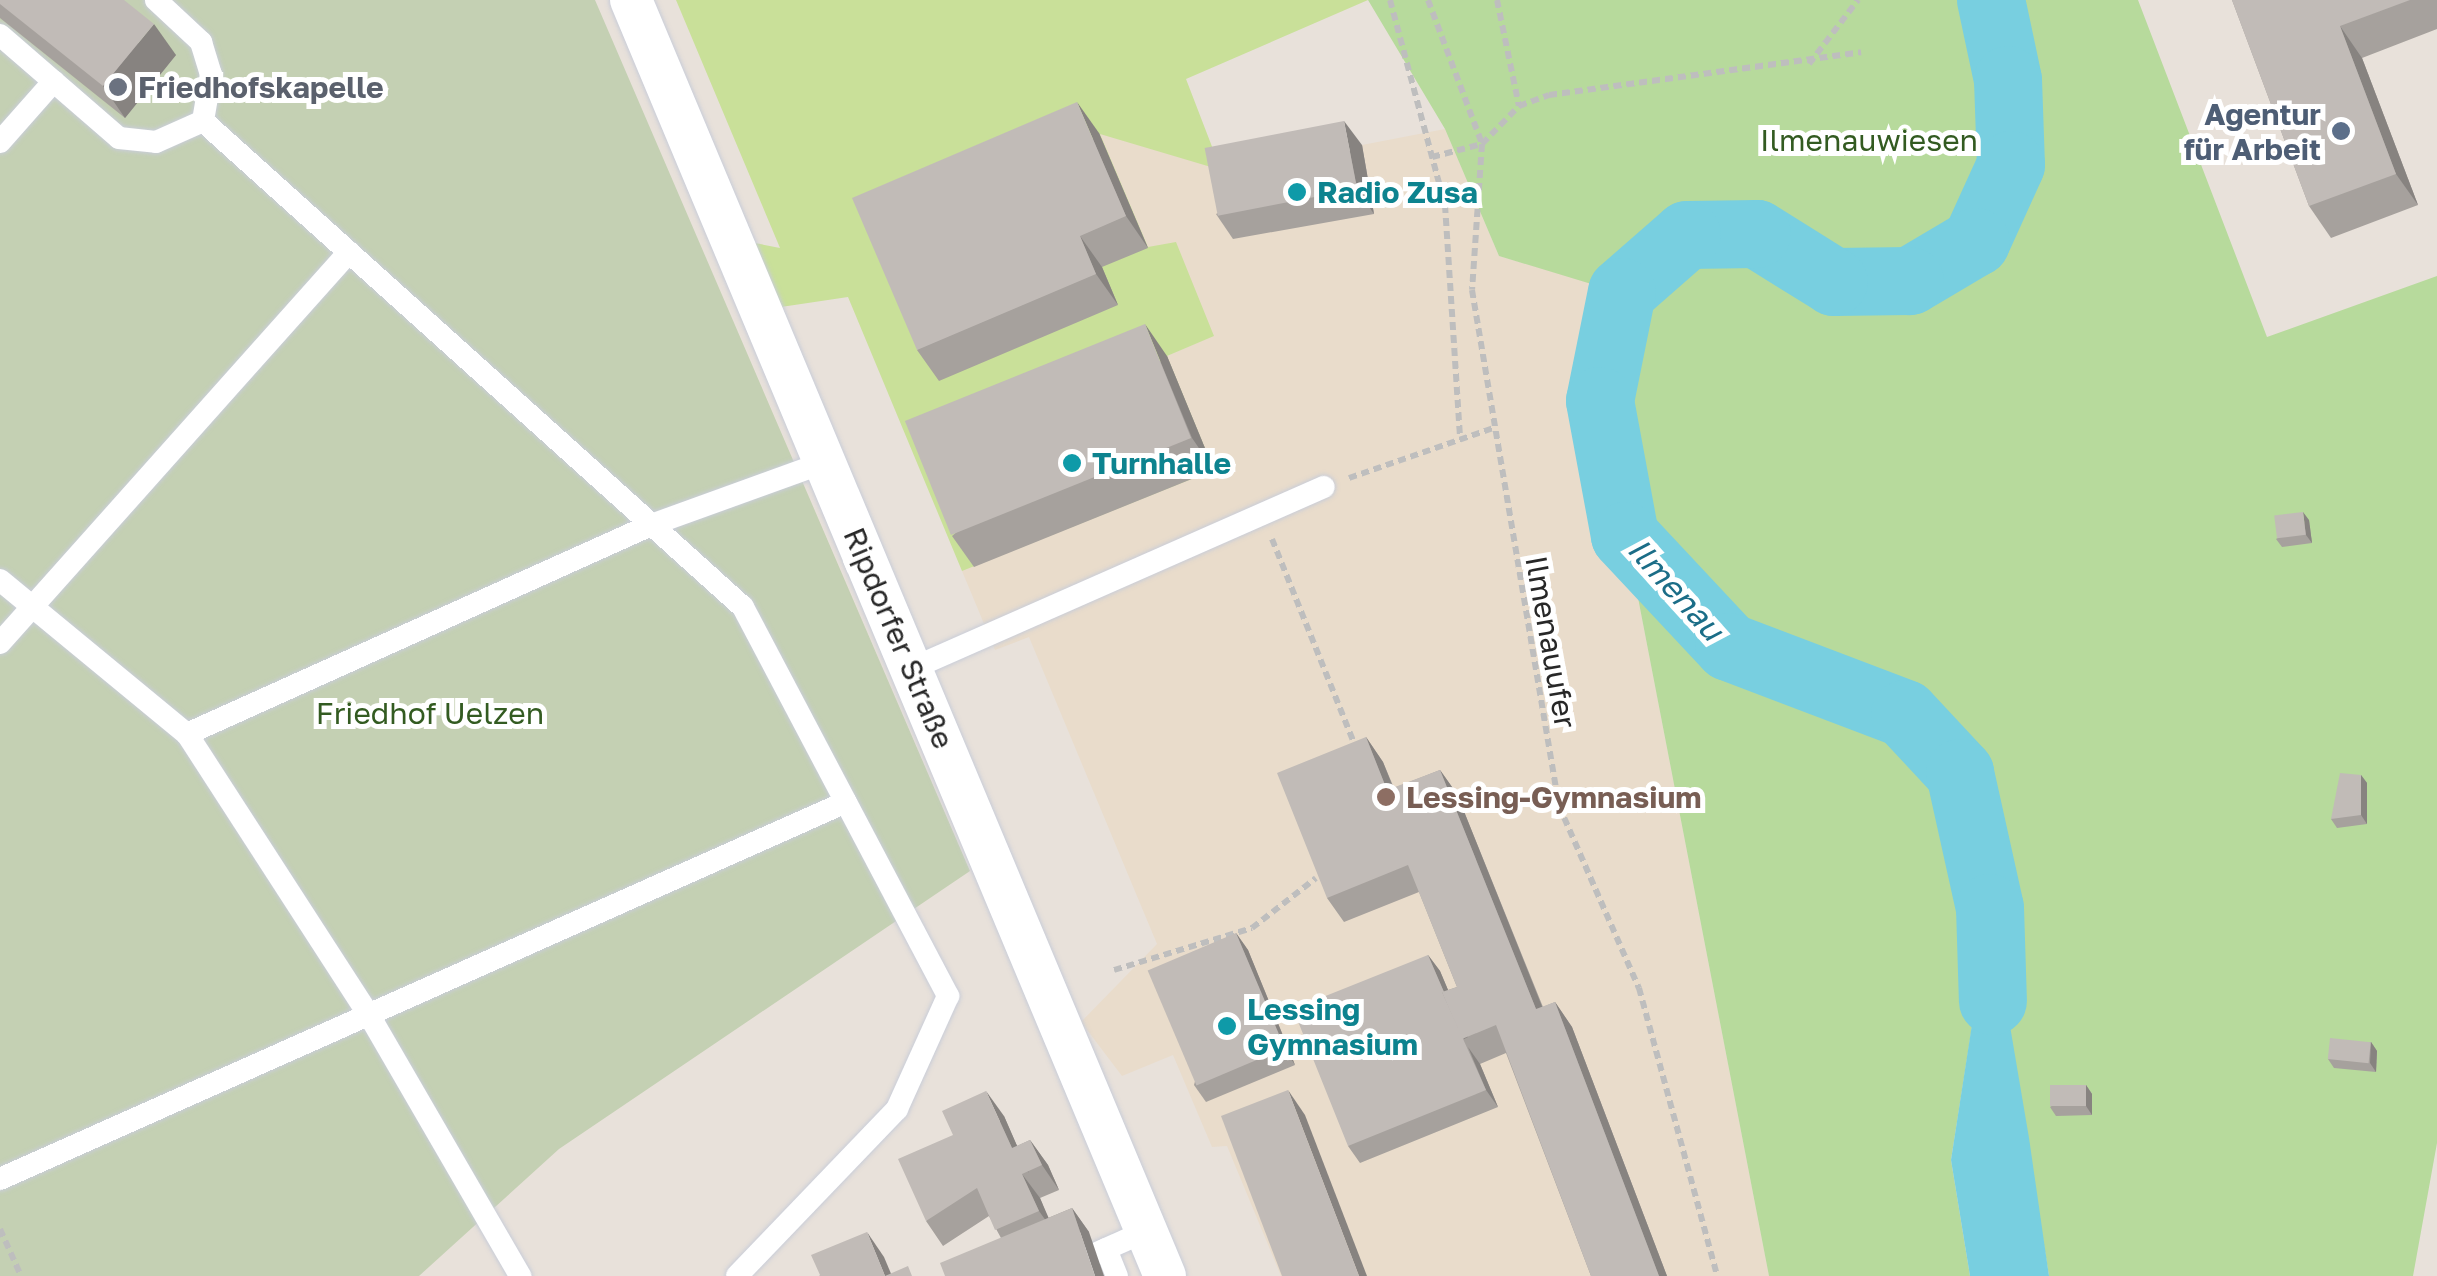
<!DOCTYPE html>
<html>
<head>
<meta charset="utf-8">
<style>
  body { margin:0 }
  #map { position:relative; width:2437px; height:1276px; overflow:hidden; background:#e8e1da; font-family:"Golos Text",sans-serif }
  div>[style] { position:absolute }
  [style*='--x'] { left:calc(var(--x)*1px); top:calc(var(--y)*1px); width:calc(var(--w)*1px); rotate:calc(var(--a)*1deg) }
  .education>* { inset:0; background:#e9dccb }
  .green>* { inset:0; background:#b7da9c }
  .cemetery>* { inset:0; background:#c4d0b3 }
  .pitch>* { inset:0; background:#c9e099 }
  .water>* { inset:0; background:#78cfe0 }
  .river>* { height:68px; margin:-34px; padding:0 34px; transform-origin:34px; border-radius:34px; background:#78cfe0 }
  .path>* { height:6px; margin-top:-3px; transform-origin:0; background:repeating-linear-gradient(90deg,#bebebe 0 8px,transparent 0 13px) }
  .roads { filter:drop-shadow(0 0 2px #c9cdd8) drop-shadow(0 0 2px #c9cdd8) }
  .service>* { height:22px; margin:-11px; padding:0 11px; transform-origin:11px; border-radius:11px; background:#fff }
  .minor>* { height:42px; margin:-21px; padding:0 21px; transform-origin:21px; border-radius:21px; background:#fff }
  .wall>* { inset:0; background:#a6a19d }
  .shaded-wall>* { inset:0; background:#878380 }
  .building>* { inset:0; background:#c1bbb7; transform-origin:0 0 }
  .dots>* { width:28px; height:28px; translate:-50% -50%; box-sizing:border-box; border:5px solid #fff; border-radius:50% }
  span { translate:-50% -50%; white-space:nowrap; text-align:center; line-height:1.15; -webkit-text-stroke:10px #fff; paint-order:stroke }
  .worship-label { font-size:30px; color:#5b616d; font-weight:700 }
  .left { translate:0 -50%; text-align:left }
  .service-label { font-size:30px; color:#4e5e75; font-weight:700 }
  .right { translate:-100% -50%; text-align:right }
  .park-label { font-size:30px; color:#335b21 }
  .culture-label { font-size:30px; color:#0d838f; font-weight:700 }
  .street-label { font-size:30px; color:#272727 }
  .education-label { font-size:30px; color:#785e54; font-weight:700 }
  .water-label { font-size:32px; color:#1b6d87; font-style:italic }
</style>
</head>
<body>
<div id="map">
  <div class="education">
    <i style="clip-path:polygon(1445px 129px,1499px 256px,1622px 292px,1600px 401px,1769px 1276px,1281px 1276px,1227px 1146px,1212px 1147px,1173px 1055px,1122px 1076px,1081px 1022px,1157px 944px,1029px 637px,995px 650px,962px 571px,1167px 356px,1213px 336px,1148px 248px,1099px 133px,1374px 213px,1362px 145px)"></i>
  </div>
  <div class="green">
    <i style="clip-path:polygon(1368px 0,2138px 0,2267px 337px,2437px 276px,2437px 1143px,2413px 1276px,2049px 1276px,1990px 912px,1951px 1160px,1970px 1276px,1769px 1276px,1600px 401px,1621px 293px,1499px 256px,1445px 129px)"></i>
  </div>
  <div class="cemetery">
    <i style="clip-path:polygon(0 0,595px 0,970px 871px,559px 1149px,419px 1276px,0 1276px)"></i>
  </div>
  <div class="pitch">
    <i style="clip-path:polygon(676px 0,1368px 0,1186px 79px,1221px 170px,1100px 134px,1148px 247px,1176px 242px,1214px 336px,1167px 356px,1214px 470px,962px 571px,848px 297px,781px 307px,755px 243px,780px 248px)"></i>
  </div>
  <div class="water">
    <i style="clip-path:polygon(1990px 908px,2029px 1138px,2049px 1276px,1970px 1276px,1951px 1160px)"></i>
  </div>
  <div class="river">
    <i style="--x:1991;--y:0;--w:82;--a:78"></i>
    <i style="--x:2008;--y:80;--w:85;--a:88"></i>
    <i style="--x:2011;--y:165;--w:85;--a:114.4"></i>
    <i style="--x:1976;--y:242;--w:77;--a:149.4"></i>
    <i style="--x:1910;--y:281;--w:76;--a:179.2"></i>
    <i style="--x:1834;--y:282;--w:91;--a:-148.1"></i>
    <i style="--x:1757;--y:234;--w:70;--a:179.2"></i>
    <i style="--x:1687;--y:235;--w:86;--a:138.8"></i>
    <i style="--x:1622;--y:292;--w:111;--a:101.4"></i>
    <i style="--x:1600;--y:401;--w:137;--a:79.5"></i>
    <i style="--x:1625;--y:536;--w:152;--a:46.9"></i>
    <i style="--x:1729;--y:647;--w:188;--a:20.8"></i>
    <i style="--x:1905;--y:714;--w:81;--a:47"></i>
    <i style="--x:1960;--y:773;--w:138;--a:77.5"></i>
    <i style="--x:1990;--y:908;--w:93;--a:88.2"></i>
  </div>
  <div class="path">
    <i style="--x:1390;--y:0;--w:212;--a:75"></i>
    <i style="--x:1445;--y:205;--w:233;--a:86.3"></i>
    <i style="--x:1428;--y:0;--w:154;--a:69.4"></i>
    <i style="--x:1482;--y:144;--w:146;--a:93.9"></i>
    <i style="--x:1472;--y:290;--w:523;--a:80.43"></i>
    <i style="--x:1559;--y:806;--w:199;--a:66.3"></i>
    <i style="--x:1639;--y:988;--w:298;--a:74.8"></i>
    <i style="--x:1497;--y:0;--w:108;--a:78.3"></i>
    <i style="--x:1809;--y:64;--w:81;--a:-52.6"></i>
    <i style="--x:1432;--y:157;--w:52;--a:-14.6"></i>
    <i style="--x:1482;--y:144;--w:53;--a:-45.8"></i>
    <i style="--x:1519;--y:106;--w:32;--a:-20"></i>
    <i style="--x:1549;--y:95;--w:315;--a:-7.8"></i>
    <i style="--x:1349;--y:478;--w:152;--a:-19.1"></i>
    <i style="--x:1272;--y:539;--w:227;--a:68.1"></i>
    <i style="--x:1114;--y:970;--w:144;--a:-16.9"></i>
    <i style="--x:1252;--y:928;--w:81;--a:-38"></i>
    <i style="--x:0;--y:1229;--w:51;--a:65.9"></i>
  </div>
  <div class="roads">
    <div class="service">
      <i style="--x:156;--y:0;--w:62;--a:43"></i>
      <i style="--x:201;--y:42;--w:34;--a:73"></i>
      <i style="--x:211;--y:74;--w:48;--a:99.7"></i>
      <i style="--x:203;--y:121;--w:726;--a:41.99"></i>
      <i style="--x:743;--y:607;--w:440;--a:62.2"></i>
      <i style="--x:948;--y:996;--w:124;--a:114.3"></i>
      <i style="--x:897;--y:1109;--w:231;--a:133.8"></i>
      <i style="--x:0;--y:35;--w:157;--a:40.9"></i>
      <i style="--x:119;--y:138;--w:37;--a:6"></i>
      <i style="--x:156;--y:142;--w:51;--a:-24.1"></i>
      <i style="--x:0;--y:142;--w:81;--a:-48.5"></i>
      <i style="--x:0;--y:580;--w:242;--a:39.5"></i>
      <i style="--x:187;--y:734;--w:335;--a:57.1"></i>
      <i style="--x:369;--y:1015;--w:302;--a:59.9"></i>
      <i style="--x:0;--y:643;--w:524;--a:-48.25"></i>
      <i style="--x:911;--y:669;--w:451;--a:-23.8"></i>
      <i style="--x:187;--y:734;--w:509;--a:-24.25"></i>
      <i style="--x:651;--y:525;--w:185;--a:-19.9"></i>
      <i style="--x:0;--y:1179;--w:926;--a:-24.02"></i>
      <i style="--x:1106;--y:1249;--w:29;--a:68"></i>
      <i style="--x:1083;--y:1276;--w:20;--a:-75"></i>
      <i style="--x:1088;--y:1257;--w:64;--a:-24.1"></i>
    </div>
    <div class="minor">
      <i style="--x:631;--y:0;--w:1383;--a:67.29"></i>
    </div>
  </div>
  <div class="wall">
    <i style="clip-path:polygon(0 0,176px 55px,125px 118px,0 18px)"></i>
    <i style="clip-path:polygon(2232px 0,2437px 0,2437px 29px,2362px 58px,2418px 205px,2331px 238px,2309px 206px)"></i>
    <i style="clip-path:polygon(1099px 133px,1148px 248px,1102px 267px,1118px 305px,939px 381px,917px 350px)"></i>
    <i style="clip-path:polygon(1362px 145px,1374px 214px,1233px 239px,1216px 214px)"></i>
    <i style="clip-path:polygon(1167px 356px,1214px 470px,974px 567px,952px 536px)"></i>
    <i style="clip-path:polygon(2309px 520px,2312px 543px,2282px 547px,2276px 539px)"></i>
    <i style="clip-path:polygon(1366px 737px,1383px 762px,1394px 788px,1440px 770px,1457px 794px,1543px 1007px,1555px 1002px,1572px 1027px,1667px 1276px,1591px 1276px,1506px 1053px,1480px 1064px,1498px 1107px,1360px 1163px,1348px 1146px,1428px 955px,1440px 971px,1448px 990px,1457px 987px,1419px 892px,1344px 922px,1327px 898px)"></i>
    <i style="clip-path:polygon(2361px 775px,2367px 783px,2367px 824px,2337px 828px,2331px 819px)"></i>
    <i style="clip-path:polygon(1236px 933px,1248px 950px,1295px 1065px,1206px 1102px,1194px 1085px)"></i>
    <i style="clip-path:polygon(2371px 1042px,2377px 1051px,2376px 1072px,2334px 1068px,2328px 1059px)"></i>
    <i style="clip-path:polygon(2086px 1085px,2092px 1094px,2092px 1115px,2056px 1116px,2050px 1107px)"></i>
    <i style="clip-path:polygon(1004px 1116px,1017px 1146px,1030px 1140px,1048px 1165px,1059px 1190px,1040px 1198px,1048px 1218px,1072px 1208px,1089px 1232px,1001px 1238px,989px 1216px,943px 1246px,926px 1221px)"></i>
  </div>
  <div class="shaded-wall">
    <i style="clip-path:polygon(154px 24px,176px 55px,125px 118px,103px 86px)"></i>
    <i style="clip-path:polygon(2340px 26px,2362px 58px,2418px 205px,2396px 174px)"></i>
    <i style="clip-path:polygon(1077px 102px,1099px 133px,1148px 248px,1126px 216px)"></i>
    <i style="clip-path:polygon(1344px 121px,1362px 145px,1374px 214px,1357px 189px)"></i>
    <i style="clip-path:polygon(1080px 236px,1102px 267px,1118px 305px,1096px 274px)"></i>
    <i style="clip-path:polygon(1145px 324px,1167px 356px,1214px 470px,1192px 438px)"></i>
    <i style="clip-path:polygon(2303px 512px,2309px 520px,2312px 543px,2306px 535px)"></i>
    <i style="clip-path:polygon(1366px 737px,1383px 762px,1404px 815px,1387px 790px)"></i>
    <i style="clip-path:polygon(1440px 770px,1457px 794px,1553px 1034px,1536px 1009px)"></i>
    <i style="clip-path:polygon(2361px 775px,2367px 783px,2367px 824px,2361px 815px)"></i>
    <i style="clip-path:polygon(1236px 933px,1248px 950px,1295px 1065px,1284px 1048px)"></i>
    <i style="clip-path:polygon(1428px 955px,1440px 971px,1468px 1037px,1464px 1039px)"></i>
    <i style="clip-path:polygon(1555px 1002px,1572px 1027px,1667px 1276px,1659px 1276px)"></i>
    <i style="clip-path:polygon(2371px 1042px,2377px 1051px,2376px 1072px,2370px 1063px)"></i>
    <i style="clip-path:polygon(1468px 1047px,1480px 1064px,1498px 1107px,1486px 1090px)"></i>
    <i style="clip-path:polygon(2086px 1085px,2092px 1094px,2092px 1115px,2086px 1106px)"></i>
    <i style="clip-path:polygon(1288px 1090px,1305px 1115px,1367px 1276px,1359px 1276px)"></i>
    <i style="clip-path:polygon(986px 1091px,1004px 1116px,1029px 1173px,1012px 1148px)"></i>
    <i style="clip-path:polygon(1030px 1140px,1048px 1165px,1059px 1190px,1042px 1165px)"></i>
    <i style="clip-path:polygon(1022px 1174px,1040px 1198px,1056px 1235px,1039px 1211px)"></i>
    <i style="clip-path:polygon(1072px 1208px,1089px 1232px,1104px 1276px,1095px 1276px)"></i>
    <i style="clip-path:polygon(867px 1232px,884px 1257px,892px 1276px,885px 1276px)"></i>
  </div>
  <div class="building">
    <i style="clip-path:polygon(0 0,124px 0,154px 24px,103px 86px,0 4px)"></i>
    <i style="clip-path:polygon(2232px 0,2410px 0,2340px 26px,2396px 174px,2309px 206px)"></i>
    <i style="clip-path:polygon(1077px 102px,1126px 216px,1080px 236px,1096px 274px,917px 350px,852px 198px)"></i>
    <i style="left:1344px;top:121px;width:69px;height:142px;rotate:79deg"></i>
    <i style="left:1145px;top:324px;width:123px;height:259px;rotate:68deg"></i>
    <i style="left:2303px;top:512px;width:23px;height:29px;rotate:83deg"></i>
    <i style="clip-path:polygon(1366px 737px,1387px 790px,1440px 770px,1536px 1009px,1555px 1002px,1659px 1276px,1591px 1276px,1496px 1025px,1462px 1039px,1442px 992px,1457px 987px,1408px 865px,1327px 898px,1277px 773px)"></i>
    <i style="clip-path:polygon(2340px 773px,2361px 775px,2361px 815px,2331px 819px)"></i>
    <i style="left:1236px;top:933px;width:125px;height:96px;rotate:67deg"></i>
    <i style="clip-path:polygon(1428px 955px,1444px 992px,1442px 992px,1486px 1090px,1348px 1146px,1293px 1009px)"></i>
    <i style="left:2330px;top:1038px;width:41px;height:21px;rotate:6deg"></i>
    <i style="left:2086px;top:1085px;width:21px;height:36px;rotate:90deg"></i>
    <i style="clip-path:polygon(1288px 1090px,1359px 1276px,1282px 1276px,1221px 1116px)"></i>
    <i style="clip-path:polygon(986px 1091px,1012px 1148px,1030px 1140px,1042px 1165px,1022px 1174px,1039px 1211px,995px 1230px,977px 1188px,926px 1221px,898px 1159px,953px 1135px,942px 1111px)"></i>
    <i style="clip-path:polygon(1072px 1208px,1095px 1276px,945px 1276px,940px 1263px)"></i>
    <i style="clip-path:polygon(867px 1232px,885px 1276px,908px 1266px,912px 1276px,819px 1276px,820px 1275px,811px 1255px)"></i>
  </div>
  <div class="dots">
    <i style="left:118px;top:87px;background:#6b7280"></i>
    <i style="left:2341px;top:131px;background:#5c6f8a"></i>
    <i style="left:1297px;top:192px;background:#0f9aa8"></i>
    <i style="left:1072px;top:463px;background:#0f9aa8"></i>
    <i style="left:1386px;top:797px;background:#8d6e63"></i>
    <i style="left:1227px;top:1026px;background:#0f9aa8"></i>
  </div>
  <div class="worship-label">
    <span class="left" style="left:138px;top:87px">Friedhofskapelle</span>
  </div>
  <div class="service-label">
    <span class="right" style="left:2321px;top:131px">Agentur<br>für Arbeit</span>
  </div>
  <div class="park-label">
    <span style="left:1869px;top:140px">Ilmenauwiesen</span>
    <span style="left:430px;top:713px">Friedhof Uelzen</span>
  </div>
  <div class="culture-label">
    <span class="left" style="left:1317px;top:192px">Radio Zusa</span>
    <span class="left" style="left:1092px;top:463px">Turnhalle</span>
    <span class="left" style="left:1247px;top:1026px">Lessing<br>Gymnasium</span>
  </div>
  <div class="street-label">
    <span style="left:899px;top:638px;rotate:67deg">Ripdorfer Straße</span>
    <span style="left:1551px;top:642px;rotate:80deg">Ilmenauufer</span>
  </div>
  <div class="education-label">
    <span class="left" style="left:1406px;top:797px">Lessing-Gymnasium</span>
  </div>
  <div class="water-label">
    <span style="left:1676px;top:589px;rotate:48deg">Ilmenau</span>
  </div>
</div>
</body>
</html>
